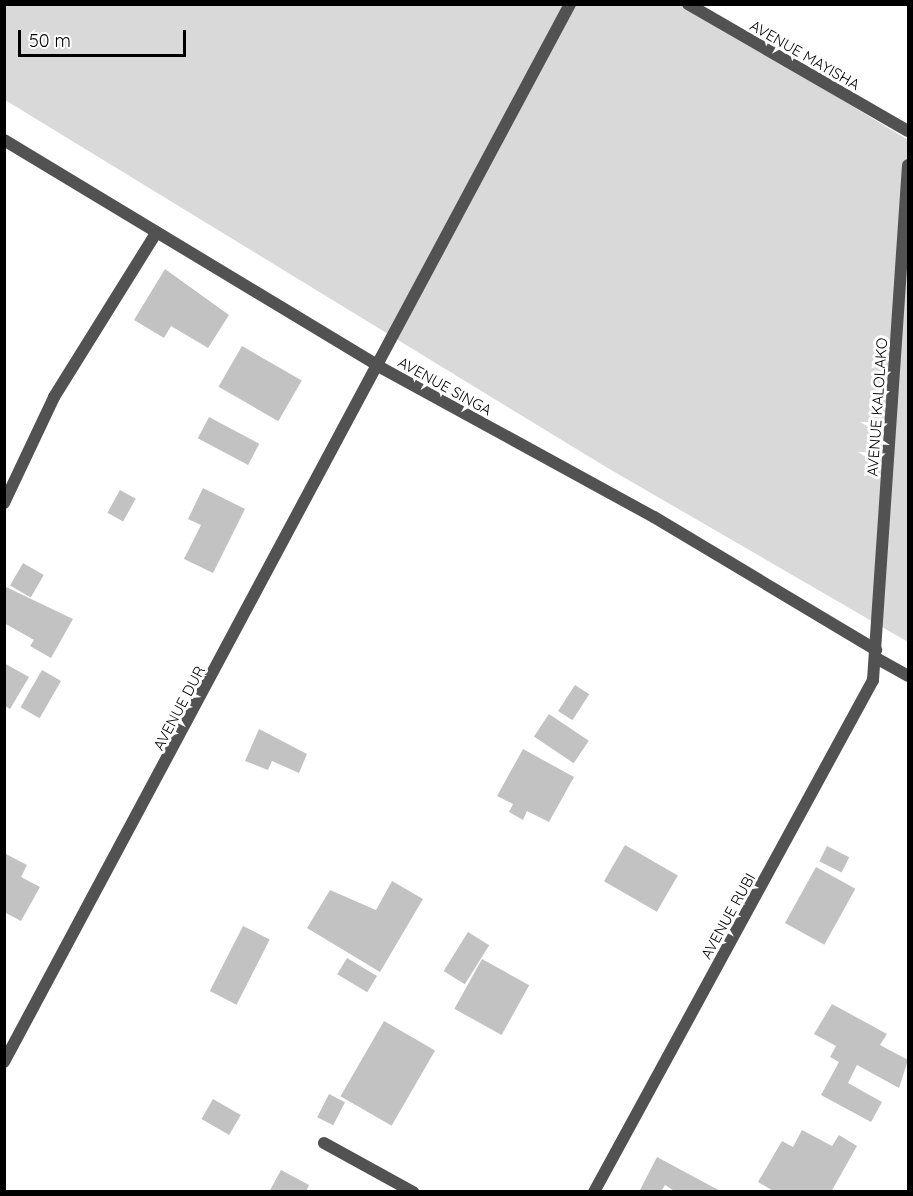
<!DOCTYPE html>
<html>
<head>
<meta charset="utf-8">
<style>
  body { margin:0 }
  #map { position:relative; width:913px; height:1196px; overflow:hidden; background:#fff; font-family:Quicksand,sans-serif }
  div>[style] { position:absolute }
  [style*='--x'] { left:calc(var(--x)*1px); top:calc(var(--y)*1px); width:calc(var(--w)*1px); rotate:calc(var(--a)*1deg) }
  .green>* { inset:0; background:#d9d9d9 }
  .building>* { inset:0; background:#c2c2c2; transform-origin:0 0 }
  .street>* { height:12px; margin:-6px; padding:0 6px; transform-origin:6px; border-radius:6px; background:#525252 }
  span { translate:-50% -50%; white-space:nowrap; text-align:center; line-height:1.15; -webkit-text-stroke:6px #fff; paint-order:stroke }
  .street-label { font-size:15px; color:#000 }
  .frame { position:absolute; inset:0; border:6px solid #000; pointer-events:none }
  .scale { position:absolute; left:18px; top:30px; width:168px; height:27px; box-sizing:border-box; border:3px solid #000; border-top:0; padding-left:8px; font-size:18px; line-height:21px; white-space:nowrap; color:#000; -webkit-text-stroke:4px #fff; paint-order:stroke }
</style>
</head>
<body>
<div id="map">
  <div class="green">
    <i style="clip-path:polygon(4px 5px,686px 5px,908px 140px,908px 642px,606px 467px,5px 100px)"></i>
  </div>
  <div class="building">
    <i style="clip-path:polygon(165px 269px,229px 315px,208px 348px,171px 326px,164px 338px,134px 320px)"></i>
    <i style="left:242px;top:346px;width:69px;height:47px;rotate:30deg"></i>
    <i style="left:209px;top:417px;width:57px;height:24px;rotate:28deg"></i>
    <i style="clip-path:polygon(203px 488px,245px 509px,213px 573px,184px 559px,201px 525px,188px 519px)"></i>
    <i style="left:120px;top:490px;width:18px;height:26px;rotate:29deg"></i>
    <i style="left:23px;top:563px;width:24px;height:26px;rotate:30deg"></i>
    <i style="clip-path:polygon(6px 587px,73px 619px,51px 658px,30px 646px,34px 640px,4px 623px)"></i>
    <i style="clip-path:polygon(4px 663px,29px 677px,10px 709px,4px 705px)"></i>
    <i style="left:42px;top:670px;width:22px;height:43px;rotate:30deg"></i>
    <i style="left:575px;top:685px;width:17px;height:31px;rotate:33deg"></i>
    <i style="left:549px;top:714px;width:48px;height:27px;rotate:34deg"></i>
    <i style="clip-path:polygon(259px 729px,307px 754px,299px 773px,272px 761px,268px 770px,245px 761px)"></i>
    <i style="clip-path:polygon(523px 749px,574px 777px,549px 822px,527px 811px,523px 820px,509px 812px,513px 804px,497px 796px)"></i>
    <i style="left:625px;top:845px;width:61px;height:42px;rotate:30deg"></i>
    <i style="left:827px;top:846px;width:25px;height:17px;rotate:27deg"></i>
    <i style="clip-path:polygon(4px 853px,27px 865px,21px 877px,40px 887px,21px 921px,4px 912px)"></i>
    <i style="left:816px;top:867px;width:45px;height:64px;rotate:29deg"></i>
    <i style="clip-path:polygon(392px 881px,423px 899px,380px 972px,307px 928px,330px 890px,376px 910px)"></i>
    <i style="left:243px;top:926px;width:30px;height:73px;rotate:27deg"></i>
    <i style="left:468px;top:932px;width:25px;height:46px;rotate:32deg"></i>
    <i style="left:347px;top:958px;width:35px;height:19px;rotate:31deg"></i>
    <i style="left:482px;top:959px;width:54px;height:57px;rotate:29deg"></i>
    <i style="clip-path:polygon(832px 1004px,887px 1034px,880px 1045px,908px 1060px,899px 1088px,857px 1065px,848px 1083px,882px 1102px,871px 1122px,821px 1095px,839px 1062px,830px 1057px,836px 1046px,814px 1034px)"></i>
    <i style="left:384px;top:1021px;width:59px;height:87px;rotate:30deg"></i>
    <i style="left:329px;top:1094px;width:18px;height:26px;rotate:27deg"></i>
    <i style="left:213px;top:1099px;width:32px;height:23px;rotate:30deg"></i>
    <i style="clip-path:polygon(802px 1130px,832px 1146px,839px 1135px,857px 1146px,831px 1192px,775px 1192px,758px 1182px,782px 1141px,793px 1147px)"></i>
    <i style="clip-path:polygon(657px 1157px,722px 1192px,676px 1192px,665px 1185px,661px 1192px,639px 1192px)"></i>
    <i style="clip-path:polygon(281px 1170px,309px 1185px,306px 1192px,269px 1192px)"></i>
  </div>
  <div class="street">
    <i style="--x:688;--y:4;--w:254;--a:30"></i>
    <i style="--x:4;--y:140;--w:437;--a:31.1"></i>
    <i style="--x:378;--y:366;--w:315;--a:28.7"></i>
    <i style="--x:654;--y:517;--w:259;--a:30.9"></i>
    <i style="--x:4;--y:503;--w:117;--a:-64.7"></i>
    <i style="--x:54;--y:397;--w:191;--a:-58.1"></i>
    <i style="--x:876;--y:658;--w:37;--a:29"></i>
    <i style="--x:4;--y:1062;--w:1200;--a:-61.85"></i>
    <i style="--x:324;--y:1143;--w:102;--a:28.8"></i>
    <i style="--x:594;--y:1192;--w:583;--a:-61.41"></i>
    <i style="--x:873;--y:680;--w:516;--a:-86.11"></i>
  </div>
  <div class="street-label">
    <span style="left:805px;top:55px;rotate:30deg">AVENUE MAYISHA</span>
    <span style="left:445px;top:386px;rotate:29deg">AVENUE SINGA</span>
    <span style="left:877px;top:407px;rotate:-86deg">AVENUE KALOLAKO</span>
    <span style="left:179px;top:708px;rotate:-62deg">AVENUE DUR</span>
    <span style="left:728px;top:916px;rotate:-61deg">AVENUE RUBI</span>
  </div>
  <div class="frame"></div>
  <div class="scale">50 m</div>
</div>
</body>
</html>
